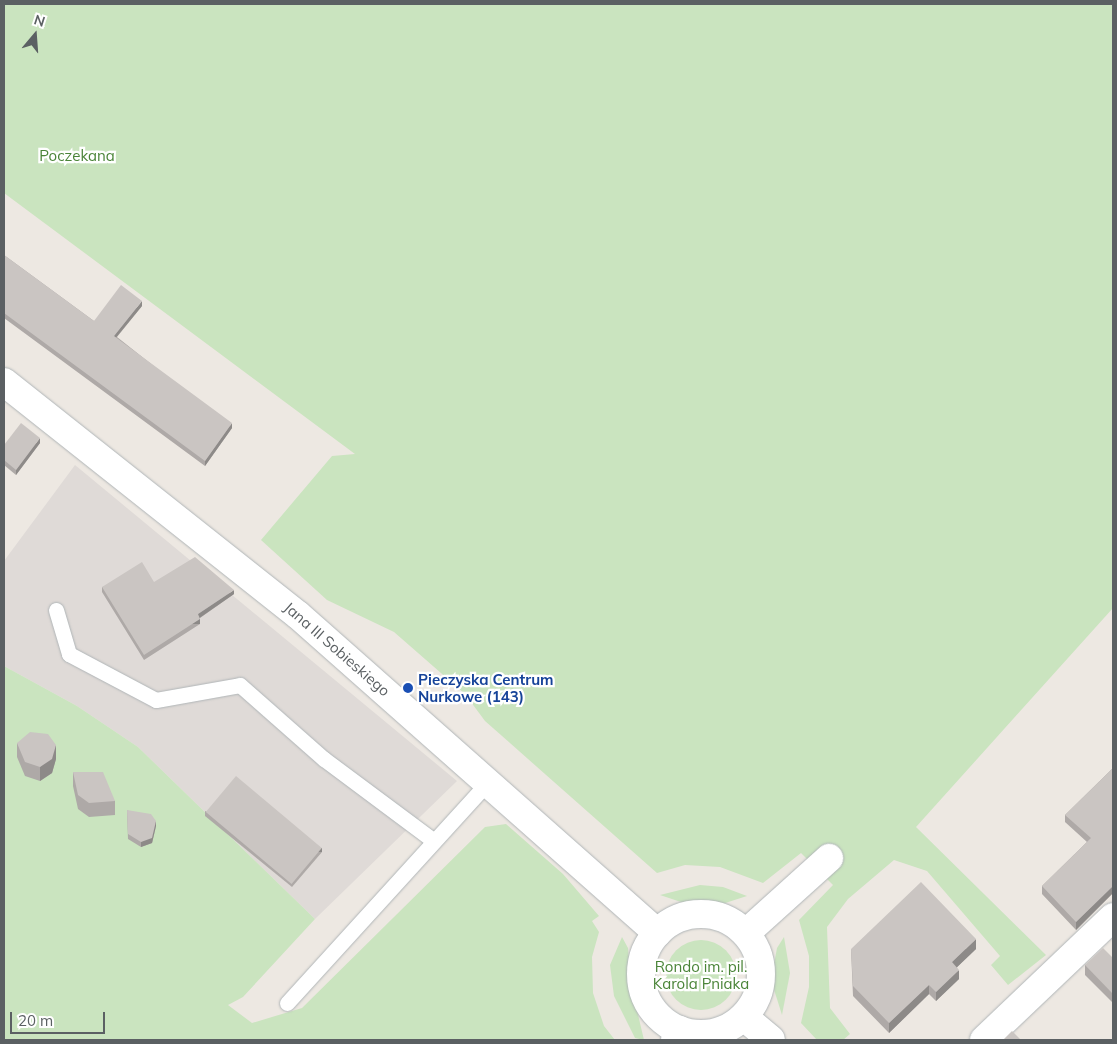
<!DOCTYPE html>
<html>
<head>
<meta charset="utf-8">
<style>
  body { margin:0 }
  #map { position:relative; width:1117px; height:1044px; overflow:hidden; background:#ede8e2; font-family:Mulish,sans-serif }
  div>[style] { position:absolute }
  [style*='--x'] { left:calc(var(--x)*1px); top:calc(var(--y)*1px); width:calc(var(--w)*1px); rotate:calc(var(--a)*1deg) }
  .industrial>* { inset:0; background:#dfdad7 }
  .green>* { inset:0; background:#cae4bf }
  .round { border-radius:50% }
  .roads { filter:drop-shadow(0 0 1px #b0b5b7) drop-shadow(0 0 1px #b0b5b7) }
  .service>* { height:15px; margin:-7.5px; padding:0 7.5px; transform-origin:7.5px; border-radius:7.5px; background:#fff }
  .minor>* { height:28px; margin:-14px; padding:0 14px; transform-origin:14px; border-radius:14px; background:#fff }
  .tertiary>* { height:28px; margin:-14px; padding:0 14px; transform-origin:14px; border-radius:14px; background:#fff }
  .tertiary>.ring { margin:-14px; padding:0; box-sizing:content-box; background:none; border:28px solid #fff; border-radius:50% }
  .wall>* { inset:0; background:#aea9a7 }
  .shaded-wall>* { inset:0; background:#8d8a88; transform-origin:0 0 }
  .building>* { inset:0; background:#cac5c2; transform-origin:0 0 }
  .dots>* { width:14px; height:14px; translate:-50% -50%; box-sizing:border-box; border:2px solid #fff; border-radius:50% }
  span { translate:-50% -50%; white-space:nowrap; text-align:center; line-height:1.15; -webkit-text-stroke:4.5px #fff; paint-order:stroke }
  .park-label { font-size:15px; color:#4a8438 }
  .street-label { font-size:15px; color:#5b6063 }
  .transit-label { font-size:15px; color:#164399; font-weight:700 }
  .left { translate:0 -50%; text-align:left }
  .frame { position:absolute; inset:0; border:5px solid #5b6063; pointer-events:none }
  .north { position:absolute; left:10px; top:10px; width:50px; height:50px; -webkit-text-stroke:4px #fff; paint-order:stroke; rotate:18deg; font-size:14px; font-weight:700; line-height:20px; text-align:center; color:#5b6063 }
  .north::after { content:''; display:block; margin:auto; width:18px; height:22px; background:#5b6063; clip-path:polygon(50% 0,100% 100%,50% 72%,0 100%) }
  .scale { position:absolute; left:10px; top:1012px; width:95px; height:22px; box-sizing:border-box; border:2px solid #5b6063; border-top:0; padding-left:6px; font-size:15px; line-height:18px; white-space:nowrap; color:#5b6063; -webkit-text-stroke:4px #fff; paint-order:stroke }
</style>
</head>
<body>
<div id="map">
  <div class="industrial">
    <i style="clip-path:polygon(75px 465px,457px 781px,315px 919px,138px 747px,77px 706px,4px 666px,4px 561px)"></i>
  </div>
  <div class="green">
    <i style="clip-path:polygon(4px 4px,1113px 4px,1113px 608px,916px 827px,1046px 955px,1008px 985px,991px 965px,1000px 956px,927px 871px,894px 860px,848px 899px,827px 927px,830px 1008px,850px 1034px,843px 1040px,817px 1040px,801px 1023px,809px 987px,809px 956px,799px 920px,833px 885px,801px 853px,763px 883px,720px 867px,685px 865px,657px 873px,485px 721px,465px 694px,394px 632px,327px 600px,261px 540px,332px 456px,355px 454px,4px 193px)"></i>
    <i style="clip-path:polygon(4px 666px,77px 706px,138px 747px,315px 919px,243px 997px,228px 1005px,252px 1023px,302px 1008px,485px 827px,506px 824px,563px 874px,599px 916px,592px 921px,599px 932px,592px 957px,593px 993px,604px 1026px,615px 1040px,4px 1040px)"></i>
    <i style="clip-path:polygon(700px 885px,723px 887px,747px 896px,719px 905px,690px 905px,660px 895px)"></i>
    <i style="clip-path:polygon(622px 937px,628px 948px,631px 985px,644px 1040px,635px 1038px,614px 996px,610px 965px)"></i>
    <i style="clip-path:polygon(784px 937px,790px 973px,782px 1015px,771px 980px,777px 948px)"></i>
    <i class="round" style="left:666px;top:940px;width:70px;height:70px"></i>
  </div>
  <div class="roads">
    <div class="service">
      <i style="--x:56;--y:610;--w:46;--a:73.5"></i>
      <i style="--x:69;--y:654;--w:98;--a:27.9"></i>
      <i style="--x:156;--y:700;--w:85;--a:-10.1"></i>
      <i style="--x:240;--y:685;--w:112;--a:41.4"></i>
      <i style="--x:324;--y:759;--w:137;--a:36.7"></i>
      <i style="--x:287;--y:1003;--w:302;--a:-47.7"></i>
    </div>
    <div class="minor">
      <i style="--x:746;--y:933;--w:112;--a:-42.1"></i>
      <i style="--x:675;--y:1040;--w:11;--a:-68"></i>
      <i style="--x:984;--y:1040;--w:178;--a:-43.6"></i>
    </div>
    <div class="tertiary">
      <i style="--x:4;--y:382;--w:375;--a:38.4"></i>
      <i style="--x:298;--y:615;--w:480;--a:41.5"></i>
      <i class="ring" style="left:641px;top:914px;width:92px;height:92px"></i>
      <i style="--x:744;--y:1017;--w:35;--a:40"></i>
    </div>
  </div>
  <div class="wall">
    <i style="clip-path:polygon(4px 255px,94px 321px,142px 306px,117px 337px,232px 428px,205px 466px,4px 318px)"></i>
    <i style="clip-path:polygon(40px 443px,16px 475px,4px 465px,4px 445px)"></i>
    <i style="clip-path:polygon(154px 582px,234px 594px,200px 618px,200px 624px,144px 660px,102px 592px,102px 587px)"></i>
    <i style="clip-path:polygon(17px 743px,56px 759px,52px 773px,40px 781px,25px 776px,17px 757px)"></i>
    <i style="clip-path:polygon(1113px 768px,1113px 893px,1076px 930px,1042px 894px,1042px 886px,1087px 842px,1065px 822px,1065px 815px)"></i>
    <i style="clip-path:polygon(73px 772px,115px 801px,115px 815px,89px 817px,78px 809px,73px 786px)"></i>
    <i style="clip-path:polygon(127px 810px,156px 826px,152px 843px,141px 847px,128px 839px)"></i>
    <i style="clip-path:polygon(205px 811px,322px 852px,292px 887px,205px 816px)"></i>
    <i style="clip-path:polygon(851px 949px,976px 949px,957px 967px,959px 979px,936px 1001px,929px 994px,889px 1033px,853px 996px)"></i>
    <i style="clip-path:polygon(1113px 958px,1113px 1003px,1085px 975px,1085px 965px)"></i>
  </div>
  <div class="shaded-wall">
    <i style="clip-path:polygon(142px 301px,142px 306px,114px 340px,114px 336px)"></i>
    <i style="clip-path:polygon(232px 423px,232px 428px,205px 466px,205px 461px)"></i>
    <i style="clip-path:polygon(40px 438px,40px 443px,16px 475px,16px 470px)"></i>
    <i style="clip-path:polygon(234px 590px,234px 594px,198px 619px,198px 614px)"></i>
    <i style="left:200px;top:619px;width:5px;height:67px;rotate:90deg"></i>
    <i style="clip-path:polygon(56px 745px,56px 759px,52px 773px,40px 781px,40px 767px)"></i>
    <i style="clip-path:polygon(156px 821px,156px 826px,152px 843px,141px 847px,141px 842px)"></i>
    <i style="left:322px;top:848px;width:4px;height:46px;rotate:90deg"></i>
    <i style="clip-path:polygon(1113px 886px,1113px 893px,1076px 930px,1076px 922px)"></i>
    <i style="clip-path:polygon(976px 939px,976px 949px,952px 972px,952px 962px)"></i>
    <i style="clip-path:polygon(959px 970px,959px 979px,936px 1001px,936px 992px)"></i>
    <i style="clip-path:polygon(929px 985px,929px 994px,889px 1033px,889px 1023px)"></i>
  </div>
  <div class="building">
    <i style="clip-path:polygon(4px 255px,94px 321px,121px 285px,142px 301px,114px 336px,232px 423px,205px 461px,4px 313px)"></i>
    <i style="clip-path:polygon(21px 423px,40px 438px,16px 470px,4px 460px,4px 445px)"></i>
    <i style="clip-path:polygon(195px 557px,234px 590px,198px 614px,200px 619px,144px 655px,102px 587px,142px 562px,154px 582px)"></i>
    <i style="clip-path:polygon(30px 732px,48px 734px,56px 745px,52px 759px,40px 767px,25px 762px,17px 743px)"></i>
    <i style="clip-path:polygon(1113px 768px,1113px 886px,1076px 922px,1042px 886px,1091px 838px,1065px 815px)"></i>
    <i style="clip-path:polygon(73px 772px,103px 772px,115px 801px,89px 803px,78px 795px)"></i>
    <i style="left:236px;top:776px;width:112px;height:47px;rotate:40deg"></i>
    <i style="clip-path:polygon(127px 810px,151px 814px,156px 821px,152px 838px,141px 842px,128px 834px)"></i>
    <i style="clip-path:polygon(921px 882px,976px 939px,952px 962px,959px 970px,936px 992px,929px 985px,889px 1023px,853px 986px,851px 949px)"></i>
    <i style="clip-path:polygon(1103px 948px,1113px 958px,1113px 994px,1085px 965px)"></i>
    <i style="clip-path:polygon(1012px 1031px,1021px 1040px,1003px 1040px)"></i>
  </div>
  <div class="dots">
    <i style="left:408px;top:688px;background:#1a4fb4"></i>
  </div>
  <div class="park-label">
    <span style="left:77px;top:156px">Poczekana</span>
    <span style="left:701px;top:975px">Rondo im. pil.<br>Karola Pniaka</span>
  </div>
  <div class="street-label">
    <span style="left:337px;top:649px;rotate:41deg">Jana III Sobieskiego</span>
  </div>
  <div class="transit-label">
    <span class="left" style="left:418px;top:688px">Pieczyska Centrum<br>Nurkowe (143)</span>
  </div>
  <div class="frame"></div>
  <div class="north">N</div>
  <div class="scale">20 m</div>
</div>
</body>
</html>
